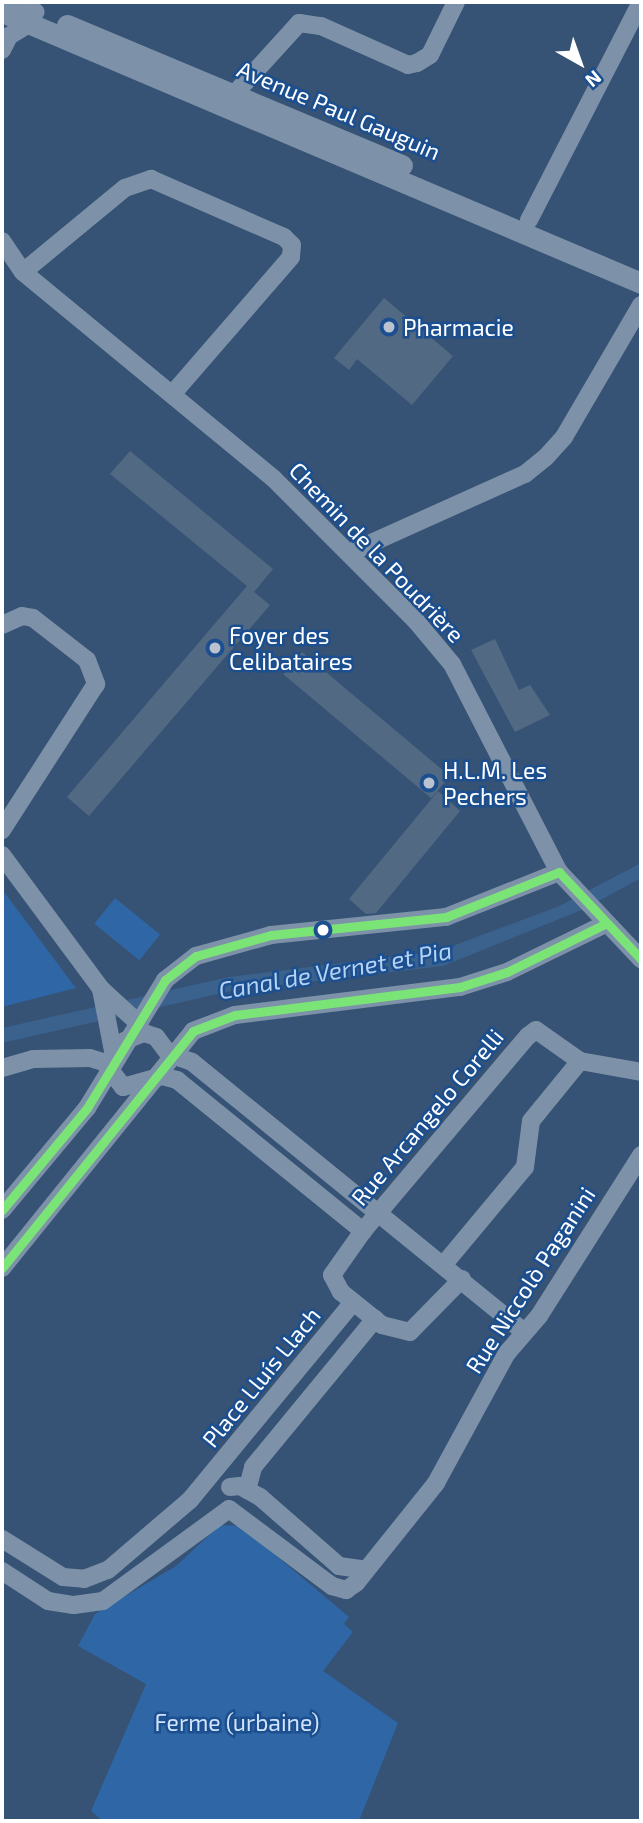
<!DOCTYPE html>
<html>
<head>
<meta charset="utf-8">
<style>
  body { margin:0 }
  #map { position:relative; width:643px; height:1823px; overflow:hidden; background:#365274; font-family:"Exo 2",sans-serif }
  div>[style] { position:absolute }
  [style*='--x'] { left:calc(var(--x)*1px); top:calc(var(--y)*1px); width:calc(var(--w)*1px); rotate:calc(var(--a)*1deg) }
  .green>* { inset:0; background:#2f66a5; transform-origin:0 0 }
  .water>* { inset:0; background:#3b618d }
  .building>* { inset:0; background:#526984; transform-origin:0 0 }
  .minor>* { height:18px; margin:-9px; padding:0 9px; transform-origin:9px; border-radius:9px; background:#7d92a8 }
  .tertiary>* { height:21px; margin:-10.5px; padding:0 10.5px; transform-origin:10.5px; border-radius:10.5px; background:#7d92a8 }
  .bus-1>* { height:9px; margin:-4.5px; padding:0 4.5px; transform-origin:4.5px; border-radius:4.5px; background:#7be477 }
  .dots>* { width:19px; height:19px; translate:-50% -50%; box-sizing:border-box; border:4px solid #1b4f8f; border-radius:50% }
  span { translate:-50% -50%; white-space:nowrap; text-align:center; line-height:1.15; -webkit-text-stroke:5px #1b4f8f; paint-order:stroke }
  .street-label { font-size:23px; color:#fff }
  .poi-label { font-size:23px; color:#fff }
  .left { translate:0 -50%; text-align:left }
  .park-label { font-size:23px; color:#cfe3fa }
  .water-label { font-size:24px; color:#b5d3f5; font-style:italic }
  .frame { position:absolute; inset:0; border:4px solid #fff; pointer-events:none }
  .north { position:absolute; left:545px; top:28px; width:70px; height:70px; -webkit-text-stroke:5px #1b4f8f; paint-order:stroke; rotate:140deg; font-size:19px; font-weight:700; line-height:28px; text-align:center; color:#fff }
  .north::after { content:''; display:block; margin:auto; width:24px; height:32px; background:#fff; clip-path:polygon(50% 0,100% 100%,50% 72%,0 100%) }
</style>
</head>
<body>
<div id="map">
  <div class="green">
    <i style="clip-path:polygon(2px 889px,72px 983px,76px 988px,2px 1007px)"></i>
    <i style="left:115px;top:898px;width:58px;height:33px;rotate:39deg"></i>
    <i style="clip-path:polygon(220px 1525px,241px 1526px,349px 1617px,344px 1624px,353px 1632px,323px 1671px,398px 1723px,359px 1821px,103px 1821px,91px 1811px,146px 1684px,78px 1646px,95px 1614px,176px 1566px)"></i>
  </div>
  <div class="water">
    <i style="clip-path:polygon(641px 863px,641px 878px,584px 909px,443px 966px,231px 991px,2px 1043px,2px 1028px,229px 977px,439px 951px,557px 907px)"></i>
  </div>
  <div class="building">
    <i style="clip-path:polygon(384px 298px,453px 356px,412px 405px,357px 359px,349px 370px,334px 358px)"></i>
    <i style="clip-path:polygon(130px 451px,273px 569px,254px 592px,270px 605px,89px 816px,67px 797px,247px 586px,110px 474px)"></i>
    <i style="clip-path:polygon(495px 639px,519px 690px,530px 685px,550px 715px,515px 732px,471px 650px)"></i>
    <i style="left:302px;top:652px;width:193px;height:29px;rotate:40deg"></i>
    <i style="clip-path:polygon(438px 791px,460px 811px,376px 913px,366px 914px,349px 899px)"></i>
  </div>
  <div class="minor">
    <i style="--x:3;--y:2;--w:34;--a:17"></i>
    <i style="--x:2;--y:50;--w:16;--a:-63"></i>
    <i style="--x:9;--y:36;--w:23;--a:-31"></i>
    <i style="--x:229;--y:100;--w:104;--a:-47.7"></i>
    <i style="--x:299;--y:23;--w:22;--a:8"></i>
    <i style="--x:321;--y:26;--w:95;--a:24.1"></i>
    <i style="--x:408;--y:65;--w:9;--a:-13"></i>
    <i style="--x:417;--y:63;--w:15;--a:-32"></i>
    <i style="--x:430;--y:55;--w:59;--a:-63.9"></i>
    <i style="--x:529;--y:220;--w:245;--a:-62.8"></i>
    <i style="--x:2;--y:241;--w:37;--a:56"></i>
    <i style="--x:23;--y:272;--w:325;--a:39.5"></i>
    <i style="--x:274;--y:479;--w:201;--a:45"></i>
    <i style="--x:416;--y:621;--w:56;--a:50.1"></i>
    <i style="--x:452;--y:664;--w:234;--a:62.8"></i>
    <i style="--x:559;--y:872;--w:120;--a:46.7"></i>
    <i style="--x:23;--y:272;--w:132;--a:-39.5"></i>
    <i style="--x:125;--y:188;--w:28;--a:-19"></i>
    <i style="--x:151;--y:179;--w:145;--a:23.6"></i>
    <i style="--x:284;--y:237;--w:11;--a:45"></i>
    <i style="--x:292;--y:245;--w:12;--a:95"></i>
    <i style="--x:291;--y:257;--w:180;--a:130.9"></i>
    <i style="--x:349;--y:553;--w:193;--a:-24.2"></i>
    <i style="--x:525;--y:474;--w:27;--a:-39"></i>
    <i style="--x:546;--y:457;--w:27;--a:-48"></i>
    <i style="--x:564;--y:437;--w:153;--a:-59.7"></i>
    <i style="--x:2;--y:625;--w:22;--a:-24"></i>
    <i style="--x:22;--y:616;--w:11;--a:10"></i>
    <i style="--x:33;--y:618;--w:68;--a:37.9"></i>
    <i style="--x:87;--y:660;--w:26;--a:69"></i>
    <i style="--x:96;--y:684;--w:174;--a:122.8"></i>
    <i style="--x:2;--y:855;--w:167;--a:53.5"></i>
    <i style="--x:101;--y:989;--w:47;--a:42.4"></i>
    <i style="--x:101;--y:989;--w:68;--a:79"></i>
    <i style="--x:124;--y:1041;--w:22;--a:-22"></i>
    <i style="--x:144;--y:1033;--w:13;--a:18"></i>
    <i style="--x:156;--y:1037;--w:21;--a:53"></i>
    <i style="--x:169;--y:1054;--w:24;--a:19"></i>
    <i style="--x:192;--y:1062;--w:425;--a:39.1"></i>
    <i style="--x:108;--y:1067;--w:25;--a:53"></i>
    <i style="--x:123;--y:1087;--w:41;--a:-15.8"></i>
    <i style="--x:162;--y:1076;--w:16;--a:15"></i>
    <i style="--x:177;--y:1080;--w:240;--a:39.1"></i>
    <i style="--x:2;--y:1068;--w:32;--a:-16"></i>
    <i style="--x:33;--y:1059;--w:57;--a:-1"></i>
    <i style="--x:90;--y:1058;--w:21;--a:17"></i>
    <i style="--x:2;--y:1210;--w:133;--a:-50.2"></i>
    <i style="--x:87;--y:1108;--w:150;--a:-58.6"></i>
    <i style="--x:165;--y:980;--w:39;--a:-38"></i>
    <i style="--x:196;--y:956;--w:78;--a:-15.6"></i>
    <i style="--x:271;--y:935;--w:176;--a:-5.9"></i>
    <i style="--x:446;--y:917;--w:122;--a:-21.7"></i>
    <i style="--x:445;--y:1263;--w:125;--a:-50.2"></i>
    <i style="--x:525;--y:1167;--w:46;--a:-82.6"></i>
    <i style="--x:531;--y:1121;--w:77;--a:-50.8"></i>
    <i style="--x:2;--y:1268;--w:304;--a:-51.1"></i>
    <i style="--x:193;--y:1031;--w:45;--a:-20.9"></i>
    <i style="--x:235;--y:1015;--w:227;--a:-7.1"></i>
    <i style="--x:460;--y:987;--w:49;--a:-17.7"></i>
    <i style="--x:507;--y:972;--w:109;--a:-26.1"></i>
    <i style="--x:462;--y:1279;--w:74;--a:134.5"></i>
    <i style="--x:410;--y:1332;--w:29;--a:-166"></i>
    <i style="--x:382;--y:1325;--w:53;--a:-141.2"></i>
    <i style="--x:341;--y:1292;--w:19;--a:-118"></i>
    <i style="--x:332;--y:1275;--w:54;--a:-54.8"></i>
    <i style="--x:363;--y:1231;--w:255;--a:-49.8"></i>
    <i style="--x:528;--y:1036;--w:10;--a:-37"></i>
    <i style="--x:536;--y:1030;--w:54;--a:35.2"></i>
    <i style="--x:580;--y:1061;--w:62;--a:10.2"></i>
    <i style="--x:230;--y:1487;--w:10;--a:-6"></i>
    <i style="--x:240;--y:1486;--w:23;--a:29"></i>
    <i style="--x:260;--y:1497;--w:105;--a:41.1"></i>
    <i style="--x:339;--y:1566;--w:27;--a:8"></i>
    <i style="--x:247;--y:1490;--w:24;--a:-75"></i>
    <i style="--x:253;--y:1467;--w:192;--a:-50.5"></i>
    <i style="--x:2;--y:1539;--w:72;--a:31.9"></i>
    <i style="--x:63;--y:1577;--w:21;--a:5"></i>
    <i style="--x:84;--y:1579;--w:26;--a:-21"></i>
    <i style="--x:108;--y:1570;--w:108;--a:-40.5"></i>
    <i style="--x:190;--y:1500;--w:256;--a:-50.5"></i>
    <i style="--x:2;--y:1571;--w:55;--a:33.1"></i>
    <i style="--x:48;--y:1601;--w:26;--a:9"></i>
    <i style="--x:74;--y:1605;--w:29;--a:-8"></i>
    <i style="--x:103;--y:1601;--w:156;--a:-36.1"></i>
    <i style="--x:229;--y:1509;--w:129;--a:36.8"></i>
    <i style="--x:332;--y:1586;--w:15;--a:16"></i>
    <i style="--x:346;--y:1590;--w:12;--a:-35"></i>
    <i style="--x:356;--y:1583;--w:128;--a:-51.3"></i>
    <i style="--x:436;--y:1483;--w:148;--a:-61.4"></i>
    <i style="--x:507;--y:1353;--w:49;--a:-49.1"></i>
    <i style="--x:539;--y:1316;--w:191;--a:-57.6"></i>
  </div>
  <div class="tertiary">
    <i style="--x:2;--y:12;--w:694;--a:22.98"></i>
    <i style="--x:67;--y:25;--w:363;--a:22.7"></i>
  </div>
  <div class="bus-1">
    <i style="--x:2;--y:1210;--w:133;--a:-50.2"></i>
    <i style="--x:87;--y:1108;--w:150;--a:-58.6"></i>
    <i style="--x:165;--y:980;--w:39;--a:-38"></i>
    <i style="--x:196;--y:956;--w:78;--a:-15.6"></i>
    <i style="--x:271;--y:935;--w:176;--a:-5.9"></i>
    <i style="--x:446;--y:917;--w:122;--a:-21.7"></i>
    <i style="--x:559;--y:872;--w:120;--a:46.7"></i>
    <i style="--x:2;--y:1268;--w:304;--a:-51.1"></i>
    <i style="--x:193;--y:1031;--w:45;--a:-20.9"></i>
    <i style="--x:235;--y:1015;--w:227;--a:-7.1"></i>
    <i style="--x:460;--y:987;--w:49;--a:-17.7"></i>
    <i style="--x:507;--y:972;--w:109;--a:-26.1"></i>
  </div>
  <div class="dots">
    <i style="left:389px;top:327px;background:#b9c2ce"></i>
    <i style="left:215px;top:648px;background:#b9c2ce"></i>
    <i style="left:429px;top:783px;background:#b9c2ce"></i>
    <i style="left:323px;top:930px;background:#fff"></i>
  </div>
  <div class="street-label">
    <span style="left:339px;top:110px;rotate:23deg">Avenue Paul Gauguin</span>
    <span style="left:377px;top:552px;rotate:46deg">Chemin de la Poudrière</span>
    <span style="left:427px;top:1117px;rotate:-50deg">Rue Arcangelo Corelli</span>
    <span style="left:530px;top:1280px;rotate:-57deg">Rue Niccolò Paganini</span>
    <span style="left:261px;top:1377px;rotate:-51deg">Place Lluís Llach</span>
  </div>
  <div class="poi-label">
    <span class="left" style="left:403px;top:327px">Pharmacie</span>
    <span class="left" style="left:229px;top:648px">Foyer des<br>Celibataires</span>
    <span class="left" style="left:443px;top:783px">H.L.M. Les<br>Pechers</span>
  </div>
  <div class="park-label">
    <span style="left:237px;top:1722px">Ferme (urbaine)</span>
  </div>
  <div class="water-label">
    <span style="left:335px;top:970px;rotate:-10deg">Canal de Vernet et Pia</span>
  </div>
  <div class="frame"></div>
  <div class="north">N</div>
</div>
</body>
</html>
